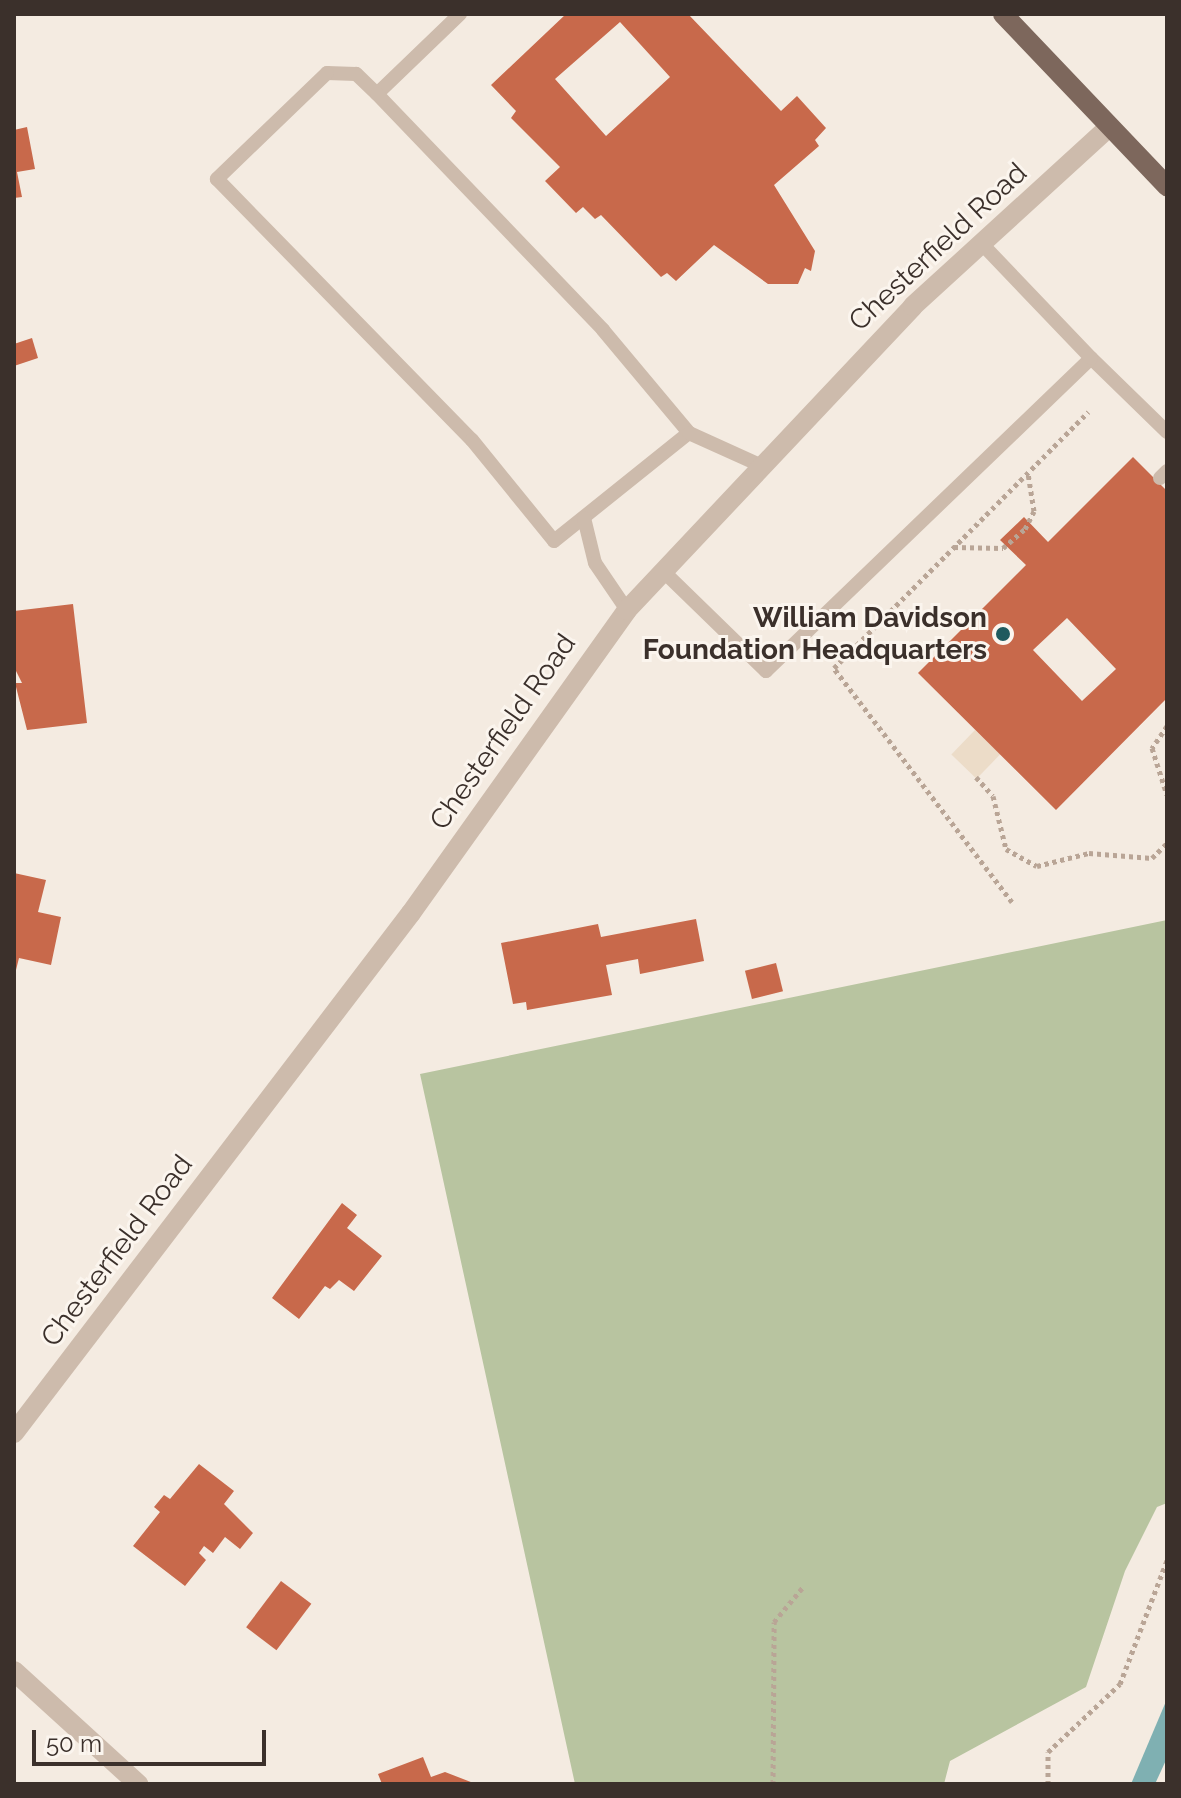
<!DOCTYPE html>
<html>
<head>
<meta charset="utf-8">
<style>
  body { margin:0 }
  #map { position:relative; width:1181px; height:1798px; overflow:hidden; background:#f4ebe1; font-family:Raleway,sans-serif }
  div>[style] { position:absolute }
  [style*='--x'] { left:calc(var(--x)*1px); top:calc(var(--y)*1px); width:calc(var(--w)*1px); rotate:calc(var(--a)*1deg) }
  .green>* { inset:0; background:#b8c4a0 }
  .plaza>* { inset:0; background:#ecdcc8; transform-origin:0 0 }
  .water>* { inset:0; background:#7fb0b2 }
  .building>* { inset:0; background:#c8694b; transform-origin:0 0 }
  .path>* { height:5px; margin-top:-2.5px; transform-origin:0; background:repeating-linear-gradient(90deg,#b9a596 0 4px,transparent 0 8px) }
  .lane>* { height:14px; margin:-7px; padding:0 7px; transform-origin:7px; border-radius:7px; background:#cdbbac }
  .street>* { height:20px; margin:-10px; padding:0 10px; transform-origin:10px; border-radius:10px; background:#cdbbac }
  .primary>* { height:20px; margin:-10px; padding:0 10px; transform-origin:10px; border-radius:10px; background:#7d675c }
  .dots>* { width:22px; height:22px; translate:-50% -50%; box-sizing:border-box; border:4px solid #fbf5ee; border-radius:50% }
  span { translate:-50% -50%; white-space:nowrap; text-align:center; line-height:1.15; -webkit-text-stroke:6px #fbf5ee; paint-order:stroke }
  .street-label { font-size:28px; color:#3b302b }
  .poi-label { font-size:28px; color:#3b302b; font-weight:700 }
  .right { translate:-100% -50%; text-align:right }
  .frame { position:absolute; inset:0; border:16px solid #3b302b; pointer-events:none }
  .scale { position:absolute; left:32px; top:1730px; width:234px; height:36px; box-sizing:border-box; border:4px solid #3b302b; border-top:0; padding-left:10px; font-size:24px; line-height:28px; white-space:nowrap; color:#3b302b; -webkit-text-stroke:6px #fbf5ee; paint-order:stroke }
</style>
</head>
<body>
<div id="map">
  <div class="green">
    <i style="clip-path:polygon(1167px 920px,1167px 1503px,1157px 1507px,1125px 1571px,1086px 1687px,950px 1761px,944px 1784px,575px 1784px,420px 1074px)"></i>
  </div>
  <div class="plaza">
    <i style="left:975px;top:730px;width:35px;height:34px;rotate:44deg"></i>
  </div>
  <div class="water">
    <i style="clip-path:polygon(1167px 1699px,1167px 1758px,1155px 1784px,1131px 1784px)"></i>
  </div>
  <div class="building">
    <i style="clip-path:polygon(evenodd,566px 14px,688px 14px,781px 111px,797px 96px,826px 128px,815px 140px,819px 146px,774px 185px,815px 251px,811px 271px,805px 268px,798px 284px,768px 284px,714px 245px,676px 281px,667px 273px,661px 277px,601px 215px,595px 219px,583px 207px,576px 213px,545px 181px,560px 167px,511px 118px,516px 111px,491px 85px,566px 14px,620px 22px,670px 77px,606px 136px,555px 79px,620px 22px)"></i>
    <i style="clip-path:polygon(27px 127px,35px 169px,17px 172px,22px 197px,14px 198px,14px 130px)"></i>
    <i style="clip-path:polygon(32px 338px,38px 358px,14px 366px,14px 344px)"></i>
    <i style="clip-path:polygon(evenodd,1133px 457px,1167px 491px,1167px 698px,1056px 810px,918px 673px,1026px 565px,1000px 540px,1024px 517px,1048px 542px,1133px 457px,1067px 618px,1116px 669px,1082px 701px,1033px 650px,1067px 618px)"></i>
    <i style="clip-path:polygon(73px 604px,87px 723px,27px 730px,15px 683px,22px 683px,14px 667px,14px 611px)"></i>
    <i style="clip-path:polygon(14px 873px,46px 880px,38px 912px,61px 917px,51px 965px,19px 958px,15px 974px)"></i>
    <i style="clip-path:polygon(696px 919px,704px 961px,640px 974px,638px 959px,606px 965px,612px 995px,527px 1010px,526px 1002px,513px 1004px,501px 943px,598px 924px,601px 937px)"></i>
    <i style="left:776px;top:963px;width:29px;height:32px;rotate:76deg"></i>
    <i style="clip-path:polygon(342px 1203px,357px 1215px,347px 1228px,382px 1256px,354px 1291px,339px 1280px,330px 1289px,325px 1286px,299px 1319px,272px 1298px)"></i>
    <i style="clip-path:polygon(199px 1464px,234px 1491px,224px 1504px,253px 1533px,240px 1549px,225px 1537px,213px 1553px,204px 1546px,199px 1553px,206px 1560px,185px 1586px,133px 1546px,160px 1512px,154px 1507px,164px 1495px,170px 1499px)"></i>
    <i style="left:281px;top:1581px;width:38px;height:58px;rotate:37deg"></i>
    <i style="clip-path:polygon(423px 1757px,431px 1777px,445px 1772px,476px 1784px,382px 1784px,378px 1774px)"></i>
  </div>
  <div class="path">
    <i style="--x:954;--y:547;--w:49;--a:1.2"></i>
    <i style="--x:1003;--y:548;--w:29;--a:-41"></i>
    <i style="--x:1025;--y:529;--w:20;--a:-63"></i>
    <i style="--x:1034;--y:511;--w:39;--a:-99"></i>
    <i style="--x:1167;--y:726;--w:27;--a:124"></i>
    <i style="--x:1152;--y:748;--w:49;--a:72.3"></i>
    <i style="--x:976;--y:777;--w:25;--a:48"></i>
    <i style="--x:993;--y:796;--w:55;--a:76.2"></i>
    <i style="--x:1006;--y:849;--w:35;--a:29"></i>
    <i style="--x:1037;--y:866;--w:54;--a:-14"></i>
    <i style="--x:1089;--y:853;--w:63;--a:4.5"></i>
    <i style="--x:1152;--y:858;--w:21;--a:-45"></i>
    <i style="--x:1012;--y:902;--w:294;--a:-127.3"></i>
    <i style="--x:834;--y:668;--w:361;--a:-45.2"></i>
    <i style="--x:773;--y:1784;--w:162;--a:-89.6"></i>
    <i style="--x:774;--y:1622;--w:45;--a:-50.4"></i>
    <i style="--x:1048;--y:1784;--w:32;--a:-90"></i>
    <i style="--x:1048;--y:1752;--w:99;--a:-43.4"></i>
    <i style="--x:1120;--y:1684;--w:133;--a:-69.2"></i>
  </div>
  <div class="lane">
    <i style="--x:460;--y:14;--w:115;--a:136.1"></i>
    <i style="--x:377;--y:94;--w:29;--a:-136"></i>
    <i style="--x:356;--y:74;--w:29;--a:-178"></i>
    <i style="--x:327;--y:73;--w:153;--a:136.1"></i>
    <i style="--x:217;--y:179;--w:365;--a:45.7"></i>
    <i style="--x:472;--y:440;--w:130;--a:50.9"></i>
    <i style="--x:554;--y:541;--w:173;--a:-38.7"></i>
    <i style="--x:377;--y:94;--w:327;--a:46.2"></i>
    <i style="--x:603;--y:330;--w:134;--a:50.1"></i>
    <i style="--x:689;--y:433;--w:78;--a:24.3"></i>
    <i style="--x:1091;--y:358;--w:106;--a:44.2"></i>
    <i style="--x:1160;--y:478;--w:10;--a:-45"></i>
    <i style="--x:584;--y:518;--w:46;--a:76.3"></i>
    <i style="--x:595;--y:563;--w:57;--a:55.8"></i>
    <i style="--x:662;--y:570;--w:145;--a:44.2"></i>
    <i style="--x:766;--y:671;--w:451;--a:-43.9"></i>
    <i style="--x:1091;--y:358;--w:159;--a:-133.7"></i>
  </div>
  <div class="street">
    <i style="--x:14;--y:1433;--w:654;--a:-52.64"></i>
    <i style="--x:411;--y:913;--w:372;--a:-54.5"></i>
    <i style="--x:627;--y:610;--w:417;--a:-46.7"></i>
    <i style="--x:913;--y:306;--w:265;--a:-42.4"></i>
    <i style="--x:14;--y:1671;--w:168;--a:42.3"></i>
  </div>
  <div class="primary">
    <i style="--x:1003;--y:14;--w:238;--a:46.4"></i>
  </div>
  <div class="dots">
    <i style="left:1003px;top:634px;background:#1f5a5e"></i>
  </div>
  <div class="street-label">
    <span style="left:938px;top:247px;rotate:-43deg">Chesterfield Road</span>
    <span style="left:503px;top:732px;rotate:-55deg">Chesterfield Road</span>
    <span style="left:117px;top:1251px;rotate:-53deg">Chesterfield Road</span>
  </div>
  <div class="poi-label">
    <span class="right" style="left:987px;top:634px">William Davidson<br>Foundation Headquarters</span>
  </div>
  <div class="frame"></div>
  <div class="scale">50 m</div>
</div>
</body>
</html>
